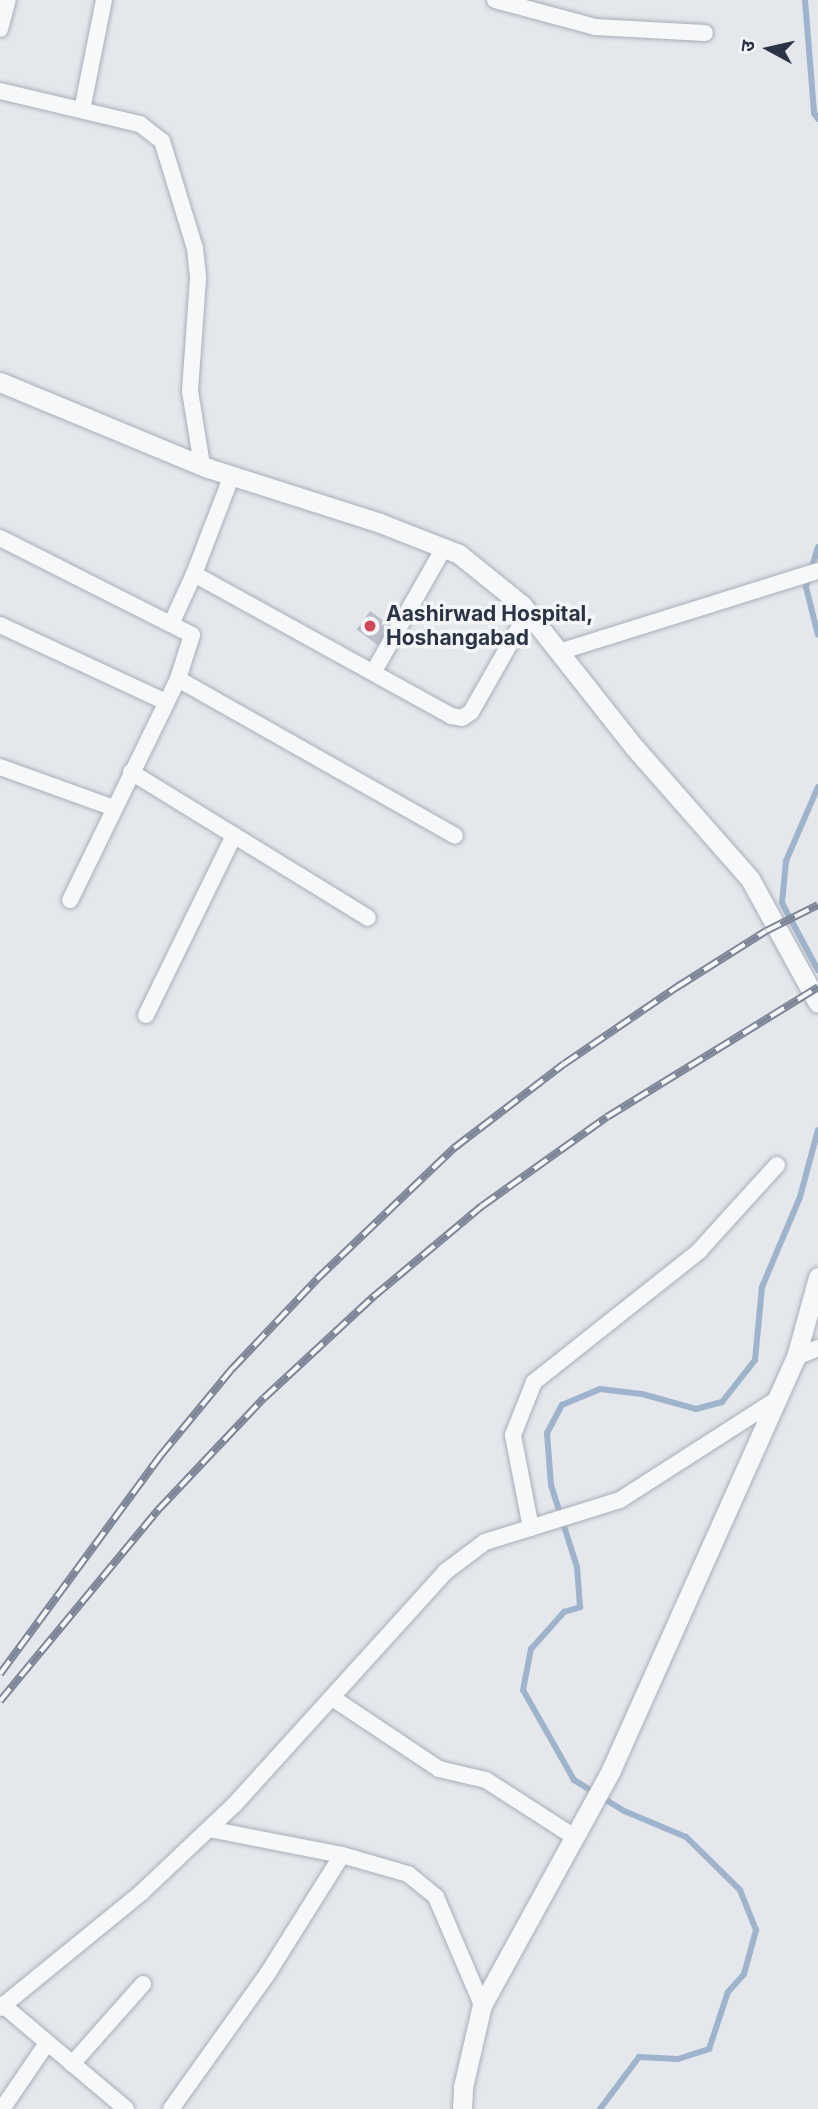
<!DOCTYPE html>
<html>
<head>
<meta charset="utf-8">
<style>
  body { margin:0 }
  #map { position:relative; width:818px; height:2109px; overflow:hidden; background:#e4e7ec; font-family:Inter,"Noto Sans Devanagari",sans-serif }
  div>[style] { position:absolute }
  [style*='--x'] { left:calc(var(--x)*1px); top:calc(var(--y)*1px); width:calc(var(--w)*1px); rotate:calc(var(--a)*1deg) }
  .stream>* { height:6px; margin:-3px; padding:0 3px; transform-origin:3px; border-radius:3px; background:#9fb4cc }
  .building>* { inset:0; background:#bbc0ca; transform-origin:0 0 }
  .roads { filter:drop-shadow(0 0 2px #a9aeb7) drop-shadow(0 0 2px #a9aeb7) }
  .minor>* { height:16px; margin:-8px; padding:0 8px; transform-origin:8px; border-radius:8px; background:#f7f8fa }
  .tertiary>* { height:19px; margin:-9.5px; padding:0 9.5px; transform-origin:9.5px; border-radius:9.5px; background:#f7f8fa }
  .rail>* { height:8px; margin-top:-4px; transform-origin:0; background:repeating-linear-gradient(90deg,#f4f6f9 0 16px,#7d8696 0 32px); box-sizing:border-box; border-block:2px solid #7d8696 }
  .dots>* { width:19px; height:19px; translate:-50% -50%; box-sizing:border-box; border:4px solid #f4f6f9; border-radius:50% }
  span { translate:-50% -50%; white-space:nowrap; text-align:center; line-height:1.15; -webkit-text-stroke:7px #f4f6f9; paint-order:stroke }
  .poi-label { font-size:21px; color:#2b3445; font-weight:700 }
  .left { translate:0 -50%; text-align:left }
  .north { position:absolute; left:734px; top:14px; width:70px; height:70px; -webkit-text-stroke:5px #f4f6f9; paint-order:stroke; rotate:278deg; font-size:19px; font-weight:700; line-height:28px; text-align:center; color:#2b3445 }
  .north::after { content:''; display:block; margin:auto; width:24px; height:32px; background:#2b3445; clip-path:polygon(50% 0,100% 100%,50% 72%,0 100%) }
</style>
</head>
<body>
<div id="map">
  <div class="stream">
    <i style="--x:805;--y:0;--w:113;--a:85.4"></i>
    <i style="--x:814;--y:113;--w:7;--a:56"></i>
    <i style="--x:818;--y:547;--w:42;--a:106.7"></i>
    <i style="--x:806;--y:587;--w:49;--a:76"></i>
    <i style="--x:818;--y:787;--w:81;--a:113.4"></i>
    <i style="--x:786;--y:861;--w:42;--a:95.4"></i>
    <i style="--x:782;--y:903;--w:76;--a:61.8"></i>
    <i style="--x:600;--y:2109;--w:65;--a:-53.1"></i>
    <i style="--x:639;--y:2057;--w:39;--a:3"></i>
    <i style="--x:678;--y:2059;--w:33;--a:-18"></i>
    <i style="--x:709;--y:2049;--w:60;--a:-71.6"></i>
    <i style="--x:728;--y:1992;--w:24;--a:-48"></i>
    <i style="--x:744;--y:1974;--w:46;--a:-74.7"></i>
    <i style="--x:756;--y:1930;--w:43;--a:-111.8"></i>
    <i style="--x:740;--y:1890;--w:76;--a:-135.5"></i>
    <i style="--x:686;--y:1837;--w:67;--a:-157.2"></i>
    <i style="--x:624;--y:1811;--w:59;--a:-148.2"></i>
    <i style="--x:574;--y:1780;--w:103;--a:-119.5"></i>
    <i style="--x:523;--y:1690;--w:42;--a:-79"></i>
    <i style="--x:531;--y:1649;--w:50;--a:-48.3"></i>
    <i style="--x:564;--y:1612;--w:17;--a:-17"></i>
    <i style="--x:580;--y:1607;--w:40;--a:-94.3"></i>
    <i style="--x:577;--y:1567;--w:86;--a:-107.6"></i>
    <i style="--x:551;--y:1485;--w:52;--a:-94.4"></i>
    <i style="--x:547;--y:1433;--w:32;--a:-62"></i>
    <i style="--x:562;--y:1405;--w:41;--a:-22.8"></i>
    <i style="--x:600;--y:1389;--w:42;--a:6.8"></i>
    <i style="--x:642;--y:1394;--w:56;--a:15.5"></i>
    <i style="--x:696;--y:1409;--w:27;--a:-15"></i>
    <i style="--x:722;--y:1402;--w:53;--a:-51.8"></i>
    <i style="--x:755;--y:1360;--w:73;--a:-84.5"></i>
    <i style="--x:762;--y:1287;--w:98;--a:-67.1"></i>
    <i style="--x:800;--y:1197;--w:69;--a:-75"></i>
  </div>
  <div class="building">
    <i style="left:370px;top:611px;width:27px;height:23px;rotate:36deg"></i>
  </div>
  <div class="roads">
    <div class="minor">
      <i style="--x:495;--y:0;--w:104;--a:15.1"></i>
      <i style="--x:595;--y:27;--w:110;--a:3.1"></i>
      <i style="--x:0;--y:29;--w:30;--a:-75"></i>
      <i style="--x:0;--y:91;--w:144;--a:13.3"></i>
      <i style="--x:140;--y:124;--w:28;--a:38"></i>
      <i style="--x:162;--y:141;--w:112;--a:72.9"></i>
      <i style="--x:195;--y:248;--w:31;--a:84"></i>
      <i style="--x:198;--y:279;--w:112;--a:94.1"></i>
      <i style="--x:190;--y:391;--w:75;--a:80.8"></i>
      <i style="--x:82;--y:110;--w:112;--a:-78.7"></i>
      <i style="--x:232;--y:475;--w:106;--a:111"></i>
      <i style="--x:194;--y:574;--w:294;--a:28.9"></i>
      <i style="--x:451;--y:716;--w:11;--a:10"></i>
      <i style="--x:462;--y:718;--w:11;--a:-34"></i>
      <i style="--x:471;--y:712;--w:115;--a:-60.3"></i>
      <i style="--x:0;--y:538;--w:215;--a:26.8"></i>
      <i style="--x:192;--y:635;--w:46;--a:107.7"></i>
      <i style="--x:178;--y:679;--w:246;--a:116"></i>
      <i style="--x:172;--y:622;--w:53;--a:-65.4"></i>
      <i style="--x:0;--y:625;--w:183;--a:24.9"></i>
      <i style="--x:559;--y:652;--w:271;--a:-17.4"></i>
      <i style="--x:374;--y:671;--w:142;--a:-60.4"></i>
      <i style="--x:178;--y:679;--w:318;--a:29.5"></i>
      <i style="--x:0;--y:767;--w:121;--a:19.8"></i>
      <i style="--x:131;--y:772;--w:278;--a:31.6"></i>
      <i style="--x:146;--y:1015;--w:200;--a:-63.9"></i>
      <i style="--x:796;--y:1357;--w:24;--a:-22"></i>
      <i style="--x:531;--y:1528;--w:95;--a:-101"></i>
      <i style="--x:513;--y:1435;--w:57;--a:-68.4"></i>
      <i style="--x:534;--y:1382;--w:211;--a:-38.4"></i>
      <i style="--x:699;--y:1251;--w:116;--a:-47.8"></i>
      <i style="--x:334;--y:1699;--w:126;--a:33.7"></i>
      <i style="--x:439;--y:1769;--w:48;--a:13.2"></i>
      <i style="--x:486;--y:1780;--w:107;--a:32.8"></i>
      <i style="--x:209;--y:1829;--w:136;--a:11.1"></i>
      <i style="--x:342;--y:1855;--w:69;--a:16.1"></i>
      <i style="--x:408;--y:1874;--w:36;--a:39"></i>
      <i style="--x:436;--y:1897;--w:117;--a:66.9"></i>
      <i style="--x:3;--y:2005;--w:161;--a:40.2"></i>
      <i style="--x:0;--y:2008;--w:183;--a:-39.2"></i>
      <i style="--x:142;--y:1892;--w:128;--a:-43.4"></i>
      <i style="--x:235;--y:1804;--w:313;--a:-47.8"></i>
      <i style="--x:445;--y:1572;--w:50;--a:-36.9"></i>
      <i style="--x:485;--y:1542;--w:141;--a:-17.3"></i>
      <i style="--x:620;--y:1500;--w:185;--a:-32.7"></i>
      <i style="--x:72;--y:2064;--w:107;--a:-48.4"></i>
      <i style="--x:2;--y:2109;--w:80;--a:-55.7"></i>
      <i style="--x:171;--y:2109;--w:167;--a:-54.5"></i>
      <i style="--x:268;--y:1973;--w:139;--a:-57.9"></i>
    </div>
    <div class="tertiary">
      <i style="--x:0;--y:382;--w:225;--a:22.5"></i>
      <i style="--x:208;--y:468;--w:181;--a:17.7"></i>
      <i style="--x:380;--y:523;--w:85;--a:21.4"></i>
      <i style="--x:459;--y:554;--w:81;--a:39"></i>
      <i style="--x:522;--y:605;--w:182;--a:51.7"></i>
      <i style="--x:635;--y:748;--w:174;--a:48.7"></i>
      <i style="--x:750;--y:879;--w:141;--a:61.3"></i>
      <i style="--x:462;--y:2109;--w:22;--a:-87"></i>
      <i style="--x:463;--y:2087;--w:84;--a:-77"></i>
      <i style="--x:482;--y:2005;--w:268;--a:-61.2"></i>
      <i style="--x:611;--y:1770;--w:453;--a:-65.9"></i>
      <i style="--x:796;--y:1357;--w:83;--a:-74.6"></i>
    </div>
  </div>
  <div class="rail">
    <i style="--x:0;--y:1674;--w:272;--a:-53.7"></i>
    <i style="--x:161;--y:1455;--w:112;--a:-50.5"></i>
    <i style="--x:232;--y:1369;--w:124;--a:-46.6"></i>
    <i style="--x:317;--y:1279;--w:190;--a:-43.7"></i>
    <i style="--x:454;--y:1148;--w:138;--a:-37.4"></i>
    <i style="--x:564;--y:1064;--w:137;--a:-34.3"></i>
    <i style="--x:677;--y:987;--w:105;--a:-32.2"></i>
    <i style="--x:766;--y:931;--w:58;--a:-26.6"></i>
    <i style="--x:0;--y:1701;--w:248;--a:-50.4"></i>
    <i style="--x:158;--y:1510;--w:154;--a:-46.6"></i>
    <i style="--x:264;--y:1398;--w:149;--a:-42.8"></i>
    <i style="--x:373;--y:1297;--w:142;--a:-39.9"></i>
    <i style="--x:482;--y:1206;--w:153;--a:-35.5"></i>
    <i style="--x:607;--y:1117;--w:248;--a:-31.6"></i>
  </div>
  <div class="dots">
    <i style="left:370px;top:626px;background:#d1495b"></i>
  </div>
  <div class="poi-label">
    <span class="left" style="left:386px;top:626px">Aashirwad Hospital,<br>Hoshangabad</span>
  </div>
  <div class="north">उ</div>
</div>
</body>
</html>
